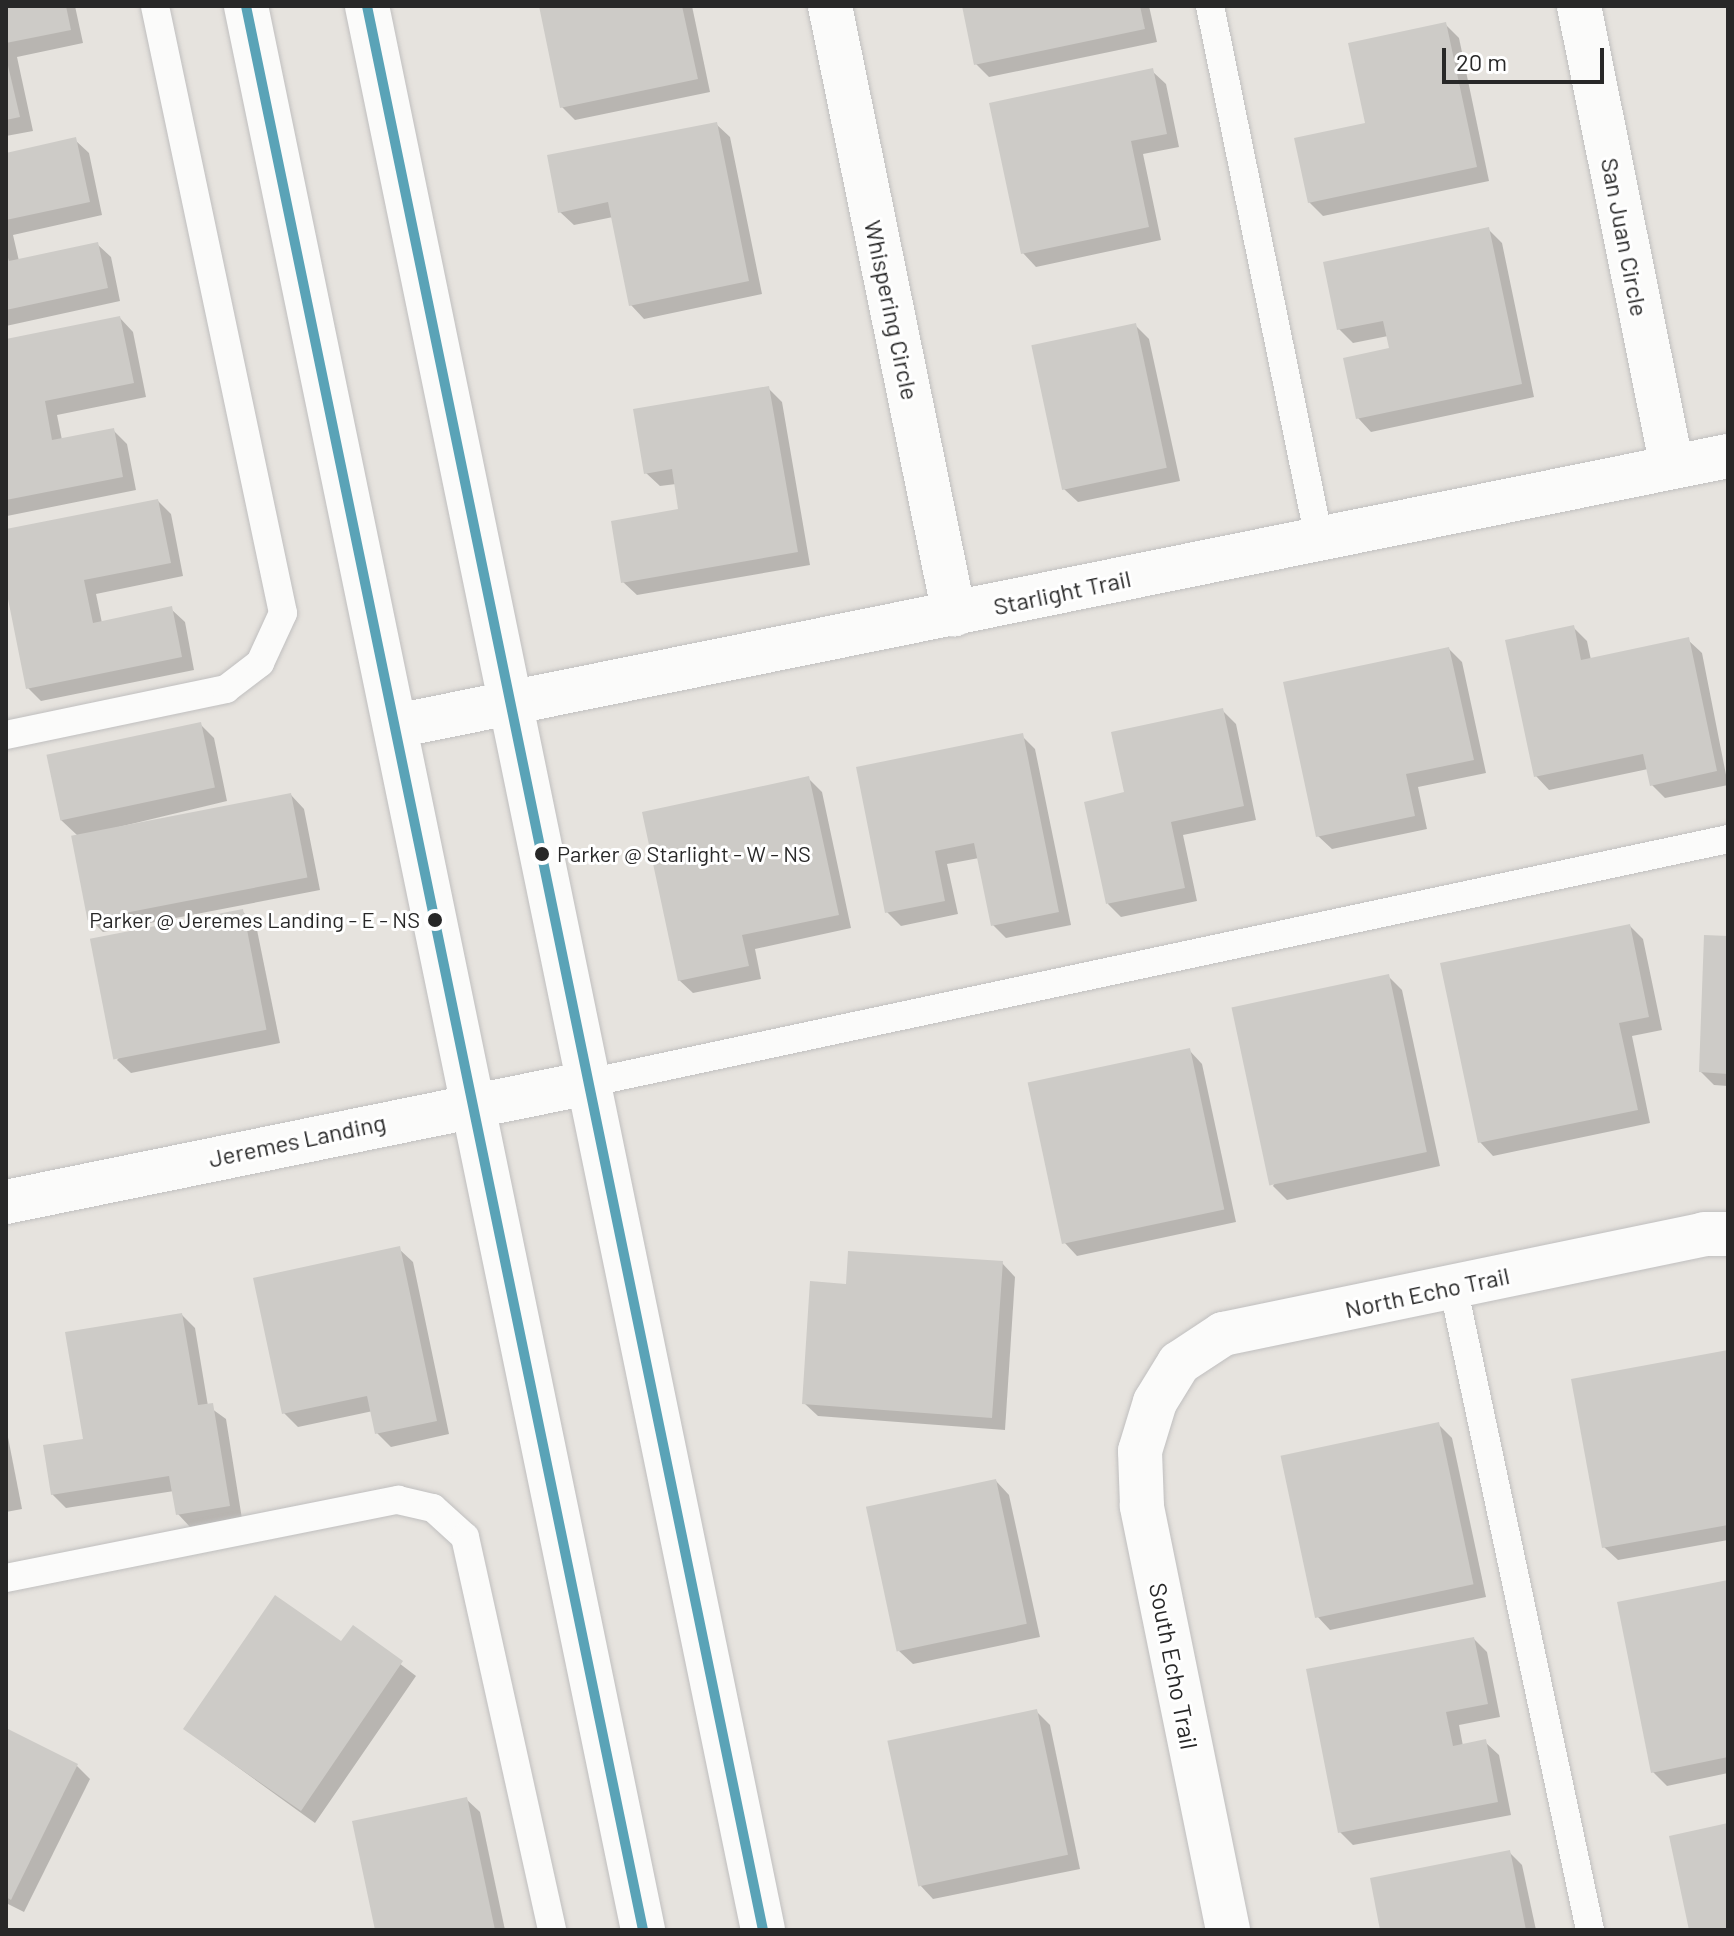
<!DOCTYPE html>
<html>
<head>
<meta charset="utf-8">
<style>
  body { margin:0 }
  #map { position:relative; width:1734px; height:1936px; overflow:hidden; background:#e6e3de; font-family:Barlow,sans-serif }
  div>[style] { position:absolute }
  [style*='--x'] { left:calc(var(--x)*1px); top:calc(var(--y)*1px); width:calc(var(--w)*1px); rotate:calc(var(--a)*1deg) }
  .shadow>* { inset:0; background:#0003 }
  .building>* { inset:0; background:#cdcbc7; transform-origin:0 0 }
  .roads { filter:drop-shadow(0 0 2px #c0bfbf) drop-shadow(0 0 2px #c0bfbf) }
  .service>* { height:28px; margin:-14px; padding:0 14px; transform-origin:14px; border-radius:14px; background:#fbfbfa }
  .minor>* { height:44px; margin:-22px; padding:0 22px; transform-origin:22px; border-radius:22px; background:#fbfbfa }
  .secondary>* { height:44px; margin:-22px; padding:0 22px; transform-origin:22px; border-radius:22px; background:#fbfbfa }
  .bus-1>* { height:10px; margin:-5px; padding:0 5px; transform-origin:5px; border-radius:5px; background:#5aa3b7 }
  .dots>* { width:22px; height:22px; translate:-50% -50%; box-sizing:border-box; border:4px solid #fff; border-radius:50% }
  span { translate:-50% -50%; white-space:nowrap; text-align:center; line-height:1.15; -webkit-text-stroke:6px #fff; paint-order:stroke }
  .bus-label { font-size:22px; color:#282828 }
  .left { translate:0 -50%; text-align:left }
  .right { translate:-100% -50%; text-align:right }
  .street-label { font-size:24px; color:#282828 }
  .frame { position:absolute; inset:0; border:8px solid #282828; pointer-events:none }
  .scale { position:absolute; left:1442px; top:48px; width:162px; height:36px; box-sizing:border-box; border:4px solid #282828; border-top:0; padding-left:10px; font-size:24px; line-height:28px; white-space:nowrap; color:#282828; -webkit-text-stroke:6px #fff; paint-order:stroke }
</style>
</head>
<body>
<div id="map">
  <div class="shadow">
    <i style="clip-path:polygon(6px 6px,75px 6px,83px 43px,17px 57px,33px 131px,6px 136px)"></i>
    <i style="clip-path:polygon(541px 6px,692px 6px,710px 92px,575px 120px,562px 107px)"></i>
    <i style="clip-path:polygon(964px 6px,1149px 6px,1157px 42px,989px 77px,976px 64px)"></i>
    <i style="clip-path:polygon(1446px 25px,1459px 38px,1489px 181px,1323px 216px,1309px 202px)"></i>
    <i style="clip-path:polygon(1152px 71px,1166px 84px,1179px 147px,1143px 154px,1161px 240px,1036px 267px,1023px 253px)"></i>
    <i style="clip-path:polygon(716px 124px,730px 137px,762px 294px,644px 319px,631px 305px,613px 217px,574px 225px,560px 212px)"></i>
    <i style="clip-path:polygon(75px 140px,89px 153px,102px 215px,13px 235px,19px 261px,97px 244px,111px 257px,120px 301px,6px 326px,6px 155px)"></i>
    <i style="clip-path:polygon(1488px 229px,1502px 243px,1534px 397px,1371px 432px,1358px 418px,1391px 349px,1388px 336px,1353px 343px,1339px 329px)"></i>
    <i style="clip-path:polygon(120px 318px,133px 332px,146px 397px,57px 415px,62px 440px,113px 430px,127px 444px,136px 490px,7px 516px,6px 341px)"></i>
    <i style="clip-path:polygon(1136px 326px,1149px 339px,1180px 481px,1078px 502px,1064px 489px)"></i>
    <i style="clip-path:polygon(768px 388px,782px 402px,810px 565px,637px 595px,623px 582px,681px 511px,676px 484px,660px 486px,646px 473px)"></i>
    <i style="clip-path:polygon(158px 501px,171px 514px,183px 576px,96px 594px,102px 623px,171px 609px,185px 622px,194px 670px,41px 701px,28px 688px,6px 579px,6px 531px)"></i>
    <i style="clip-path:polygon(1574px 628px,1587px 641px,1591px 660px,1688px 640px,1702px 653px,1728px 785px,1665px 798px,1652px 785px,1648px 769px,1549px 790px,1536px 776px)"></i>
    <i style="clip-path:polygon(1449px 649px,1462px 662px,1486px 773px,1418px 787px,1427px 829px,1332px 849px,1318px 836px)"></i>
    <i style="clip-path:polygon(1222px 710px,1236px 724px,1256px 820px,1183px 835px,1197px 901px,1121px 917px,1108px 904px,1126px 794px)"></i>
    <i style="clip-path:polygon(201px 725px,214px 738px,227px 801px,102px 831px,291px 795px,304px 809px,320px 890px,103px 932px,90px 919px,78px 836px,61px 820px)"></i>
    <i style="clip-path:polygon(1022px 736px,1035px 749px,1071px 925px,1006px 938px,993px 925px,979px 858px,947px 864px,958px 914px,901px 926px,887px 912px)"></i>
    <i style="clip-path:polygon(809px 779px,822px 792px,851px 928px,755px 949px,761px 979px,693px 993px,679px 980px)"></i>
    <i style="clip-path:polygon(242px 911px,256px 925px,280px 1043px,131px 1073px,117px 1060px)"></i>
    <i style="clip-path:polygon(1630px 926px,1643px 939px,1662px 1030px,1632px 1036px,1650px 1123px,1493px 1156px,1480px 1142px)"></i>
    <i style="clip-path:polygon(1728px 938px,1728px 1086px,1714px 1085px,1701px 1072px)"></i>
    <i style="clip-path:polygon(1388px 976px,1402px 990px,1440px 1166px,1287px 1200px,1273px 1186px)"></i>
    <i style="clip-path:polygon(1189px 1050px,1202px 1064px,1236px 1222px,1077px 1256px,1064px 1242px)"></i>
    <i style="clip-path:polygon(399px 1249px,413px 1262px,449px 1434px,391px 1447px,377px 1433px,373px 1411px,298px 1427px,284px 1413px)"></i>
    <i style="clip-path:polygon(1002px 1263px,1015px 1277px,1005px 1430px,818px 1416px,804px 1403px)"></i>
    <i style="clip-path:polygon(182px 1315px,195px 1328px,208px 1406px,226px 1419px,242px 1519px,191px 1528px,178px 1514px,174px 1491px,66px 1508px,52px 1494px,86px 1440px)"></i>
    <i style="clip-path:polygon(1728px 1352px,1728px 1540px,1618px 1560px,1604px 1547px)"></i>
    <i style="clip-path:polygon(1438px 1424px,1452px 1438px,1486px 1597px,1330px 1630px,1317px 1616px)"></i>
    <i style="clip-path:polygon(6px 1427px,22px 1509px,6px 1512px)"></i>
    <i style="clip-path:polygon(996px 1481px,1009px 1495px,1040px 1637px,913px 1664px,899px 1651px)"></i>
    <i style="clip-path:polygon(1728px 1582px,1728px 1773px,1667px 1786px,1653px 1772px)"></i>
    <i style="clip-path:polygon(353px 1628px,416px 1676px,315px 1823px,185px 1729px,342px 1644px)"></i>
    <i style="clip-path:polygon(1474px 1639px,1487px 1652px,1500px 1717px,1459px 1725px,1463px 1746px,1485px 1742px,1499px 1755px,1511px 1815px,1353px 1845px,1340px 1832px)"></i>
    <i style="clip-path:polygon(1037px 1712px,1050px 1725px,1080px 1869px,933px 1899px,920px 1885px)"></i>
    <i style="clip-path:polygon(6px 1730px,77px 1766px,90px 1779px,24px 1912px,6px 1903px)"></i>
    <i style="clip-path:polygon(466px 1799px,480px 1812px,505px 1930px,377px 1930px)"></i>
    <i style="clip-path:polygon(1509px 1852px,1522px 1865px,1536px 1930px,1382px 1930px)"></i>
  </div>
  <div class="building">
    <i style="clip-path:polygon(6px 6px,66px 6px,71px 30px,6px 43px)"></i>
    <i style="clip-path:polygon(539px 6px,682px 6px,698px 79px,560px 108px)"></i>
    <i style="clip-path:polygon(962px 6px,1140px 6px,1145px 29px,974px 65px)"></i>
    <i style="clip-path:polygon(1446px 22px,1477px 167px,1308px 203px,1294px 138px,1365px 123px,1348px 43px)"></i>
    <i style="clip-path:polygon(6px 57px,20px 117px,6px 120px)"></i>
    <i style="clip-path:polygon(1153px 68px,1167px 134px,1131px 141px,1149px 227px,1021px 254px,989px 103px)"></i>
    <i style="clip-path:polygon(717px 122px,749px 281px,629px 306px,608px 202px,558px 213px,547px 155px)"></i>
    <i style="clip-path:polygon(76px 137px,90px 202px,6px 220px,6px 153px)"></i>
    <i style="clip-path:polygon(1489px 227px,1522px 384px,1356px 419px,1343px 358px,1389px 348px,1383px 321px,1337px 330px,1323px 262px)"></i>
    <i style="clip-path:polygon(98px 242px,108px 288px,6px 310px,6px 251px,9px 261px)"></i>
    <i style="clip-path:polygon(120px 316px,134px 383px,45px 401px,52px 440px,114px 428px,123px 477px,6px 500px,6px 339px)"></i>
    <i style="left:1136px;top:323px;width:148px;height:107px;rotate:78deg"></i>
    <i style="clip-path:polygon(769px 386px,798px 552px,621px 583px,611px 521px,678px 509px,672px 469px,644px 474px,633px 409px)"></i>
    <i style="clip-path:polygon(158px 499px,171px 563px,84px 580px,93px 623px,172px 606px,182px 657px,26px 689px,6px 589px,6px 529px)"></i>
    <i style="clip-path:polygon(1574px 625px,1581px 660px,1689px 637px,1717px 771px,1650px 786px,1643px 754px,1534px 777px,1505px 640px)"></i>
    <i style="clip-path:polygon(1449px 647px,1474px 760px,1406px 774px,1415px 816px,1316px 837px,1283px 682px)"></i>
    <i style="clip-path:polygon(1223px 708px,1244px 806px,1171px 822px,1185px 888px,1106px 904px,1084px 802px,1124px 792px,1111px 732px)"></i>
    <i style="left:201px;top:722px;width:67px;height:158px;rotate:78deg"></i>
    <i style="clip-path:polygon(1023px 733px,1059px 912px,991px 926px,974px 843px,935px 851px,945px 901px,885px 913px,856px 767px)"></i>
    <i style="clip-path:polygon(809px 776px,839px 915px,742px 935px,749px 966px,678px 981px,642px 812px)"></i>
    <i style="left:291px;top:793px;width:86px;height:224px;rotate:79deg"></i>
    <i style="left:243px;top:909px;width:123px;height:156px;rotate:79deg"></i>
    <i style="clip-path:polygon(1630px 924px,1649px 1017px,1619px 1023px,1638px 1110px,1478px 1143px,1440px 963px)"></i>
    <i style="clip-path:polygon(1704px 935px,1728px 936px,1728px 1074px,1699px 1072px)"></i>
    <i style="left:1389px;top:974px;width:182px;height:161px;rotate:78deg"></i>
    <i style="left:1190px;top:1048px;width:165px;height:166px;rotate:78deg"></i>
    <i style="clip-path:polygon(400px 1246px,437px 1421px,375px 1434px,367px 1396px,282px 1414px,253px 1278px)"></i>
    <i style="clip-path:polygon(848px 1251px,1003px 1261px,992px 1418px,802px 1404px,810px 1281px,846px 1284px)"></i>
    <i style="clip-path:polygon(182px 1313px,198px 1405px,213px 1403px,230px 1506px,176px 1515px,169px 1476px,51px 1495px,43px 1445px,83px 1439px,65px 1332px)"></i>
    <i style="clip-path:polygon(1728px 1350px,1728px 1525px,1602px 1548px,1571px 1379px)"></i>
    <i style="left:1439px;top:1422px;width:166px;height:162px;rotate:78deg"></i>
    <i style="left:996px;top:1479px;width:148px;height:133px;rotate:78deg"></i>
    <i style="clip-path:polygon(1728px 1580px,1728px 1757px,1651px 1773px,1617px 1602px)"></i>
    <i style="clip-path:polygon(275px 1595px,341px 1641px,353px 1625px,403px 1661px,301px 1811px,183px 1729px)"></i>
    <i style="clip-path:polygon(1474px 1637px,1488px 1704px,1446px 1712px,1453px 1746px,1486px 1739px,1498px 1802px,1338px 1833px,1306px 1669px)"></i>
    <i style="left:1037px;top:1709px;width:149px;height:153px;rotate:78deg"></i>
    <i style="clip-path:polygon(6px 1728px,78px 1764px,11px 1900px,6px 1897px)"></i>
    <i style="clip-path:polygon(467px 1797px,495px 1930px,375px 1930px,352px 1821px)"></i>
    <i style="clip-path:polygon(1728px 1823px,1728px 1930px,1689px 1930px,1669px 1836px)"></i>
    <i style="clip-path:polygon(1510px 1850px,1526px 1930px,1380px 1930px,1370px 1878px)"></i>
  </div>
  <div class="roads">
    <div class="service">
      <i style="--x:1210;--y:6;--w:544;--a:78.44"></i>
      <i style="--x:6;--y:735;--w:225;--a:-11.8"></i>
      <i style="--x:226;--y:689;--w:43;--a:-37.4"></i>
      <i style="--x:260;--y:663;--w:55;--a:-65.3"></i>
      <i style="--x:283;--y:613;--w:620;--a:-101.91"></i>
      <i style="--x:588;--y:1083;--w:1166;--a:-12.08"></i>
      <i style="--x:1453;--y:1286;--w:658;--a:77.99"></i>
      <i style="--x:6;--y:1578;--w:400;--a:-11.3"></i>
      <i style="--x:398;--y:1500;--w:36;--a:13"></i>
      <i style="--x:433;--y:1508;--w:43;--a:42.2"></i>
      <i style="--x:465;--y:1537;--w:403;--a:77.5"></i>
    </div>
    <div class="minor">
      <i style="--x:830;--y:6;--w:621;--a:78.47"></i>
      <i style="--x:1579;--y:6;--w:470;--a:78.6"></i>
      <i style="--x:396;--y:726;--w:1359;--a:-11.46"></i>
      <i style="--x:6;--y:1202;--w:594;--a:-11.56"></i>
      <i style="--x:1228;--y:1930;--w:433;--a:-101.5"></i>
      <i style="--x:1142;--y:1506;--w:55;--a:-92.1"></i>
      <i style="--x:1140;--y:1451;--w:51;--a:-73"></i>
      <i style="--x:1155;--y:1402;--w:46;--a:-58.4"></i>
      <i style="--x:1179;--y:1363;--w:53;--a:-33.4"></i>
      <i style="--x:1223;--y:1334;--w:491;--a:-11.7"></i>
      <i style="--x:1704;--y:1234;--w:24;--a:0"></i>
    </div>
    <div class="secondary">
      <i style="--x:246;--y:6;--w:1965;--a:78.34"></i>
      <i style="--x:367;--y:6;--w:1964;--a:78.37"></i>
    </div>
  </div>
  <div class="bus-1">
    <i style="--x:246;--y:6;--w:1965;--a:78.34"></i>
    <i style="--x:367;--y:6;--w:1964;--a:78.37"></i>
  </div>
  <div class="dots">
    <i style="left:542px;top:854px;background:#282828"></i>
    <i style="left:435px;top:920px;background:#282828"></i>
  </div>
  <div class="bus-label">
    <span class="left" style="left:557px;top:854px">Parker @ Starlight - W - NS</span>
    <span class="right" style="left:420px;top:920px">Parker @ Jeremes Landing - E - NS</span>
  </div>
  <div class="street-label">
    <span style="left:1625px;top:237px;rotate:79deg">San Juan Circle</span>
    <span style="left:892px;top:310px;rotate:78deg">Whispering Circle</span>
    <span style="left:1062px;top:592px;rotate:-12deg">Starlight Trail</span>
    <span style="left:297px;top:1140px;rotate:-12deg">Jeremes Landing</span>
    <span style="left:1427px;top:1292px;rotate:-12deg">North Echo Trail</span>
    <span style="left:1174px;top:1666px;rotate:79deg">South Echo Trail</span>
  </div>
  <div class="frame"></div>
  <div class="scale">20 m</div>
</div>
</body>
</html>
